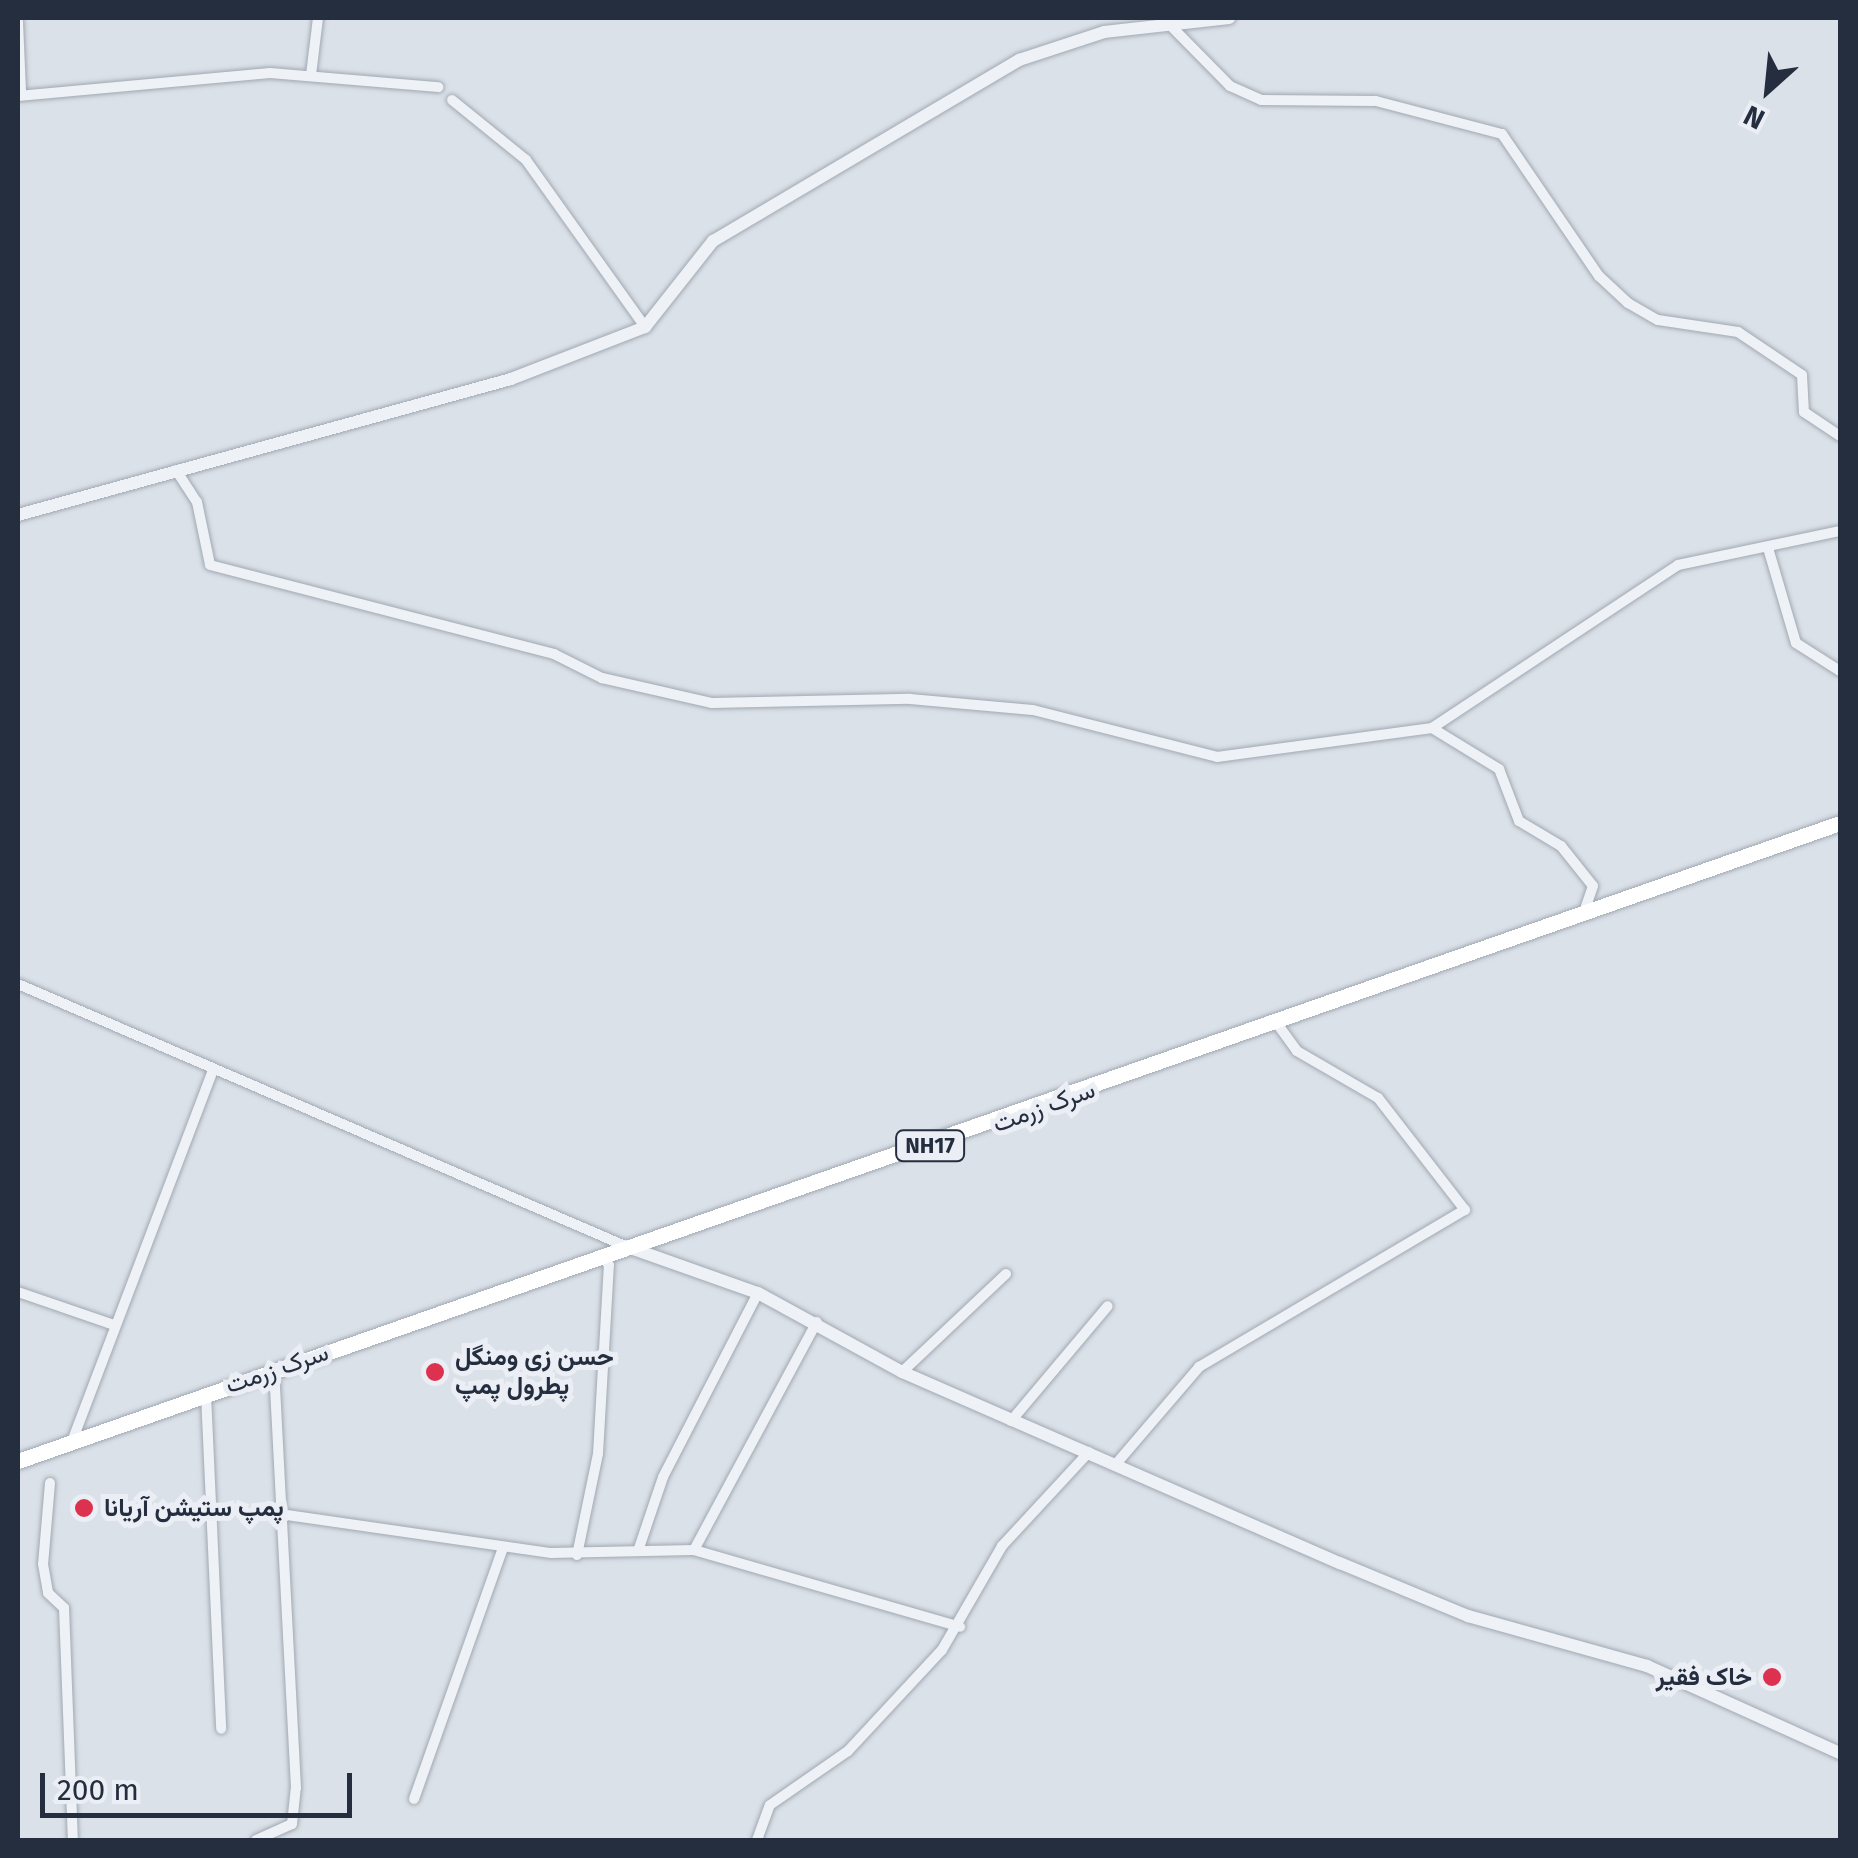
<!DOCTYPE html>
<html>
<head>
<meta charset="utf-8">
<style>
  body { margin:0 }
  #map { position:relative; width:1858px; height:1858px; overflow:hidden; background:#dbe1e8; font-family:"Fira Sans",Vazirmatn,sans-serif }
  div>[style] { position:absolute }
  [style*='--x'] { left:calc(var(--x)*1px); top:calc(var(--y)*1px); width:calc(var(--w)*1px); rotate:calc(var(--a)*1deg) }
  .roads { filter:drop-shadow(0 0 2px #a0a8b2) drop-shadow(0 0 2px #a0a8b2) }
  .minor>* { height:10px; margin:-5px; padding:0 5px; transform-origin:5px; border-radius:5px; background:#eef1f6 }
  .tertiary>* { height:12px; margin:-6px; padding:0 6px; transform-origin:6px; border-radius:6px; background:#eef1f6 }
  .trunk>* { height:15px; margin:-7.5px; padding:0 7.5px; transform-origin:7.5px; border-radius:7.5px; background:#fff }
  .dots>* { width:28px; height:28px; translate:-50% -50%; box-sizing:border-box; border:5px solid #ebeff5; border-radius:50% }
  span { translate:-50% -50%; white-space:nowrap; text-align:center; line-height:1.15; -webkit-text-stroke:10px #ebeff5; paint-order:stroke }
  .shield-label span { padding:2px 8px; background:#ebeff5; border:2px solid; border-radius:8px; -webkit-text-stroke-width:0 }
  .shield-label { font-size:22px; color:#242e3f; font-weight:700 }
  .street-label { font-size:25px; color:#242e3f }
  .poi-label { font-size:25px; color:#242e3f; font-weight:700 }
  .left { translate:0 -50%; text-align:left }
  .right { translate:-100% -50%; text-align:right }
  .frame { position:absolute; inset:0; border:20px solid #242e3f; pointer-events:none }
  .north { position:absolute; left:1718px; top:40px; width:100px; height:100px; -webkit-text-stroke:8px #ebeff5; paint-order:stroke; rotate:207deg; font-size:28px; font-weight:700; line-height:40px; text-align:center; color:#242e3f }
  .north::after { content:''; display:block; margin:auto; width:35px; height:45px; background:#242e3f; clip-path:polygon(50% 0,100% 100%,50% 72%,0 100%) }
  .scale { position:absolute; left:40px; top:1773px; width:312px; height:45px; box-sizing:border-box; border:5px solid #242e3f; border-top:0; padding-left:12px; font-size:30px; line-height:35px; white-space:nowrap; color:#242e3f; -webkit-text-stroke:8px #ebeff5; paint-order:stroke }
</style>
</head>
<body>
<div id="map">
  <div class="roads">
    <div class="minor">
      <i style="--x:18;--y:22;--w:68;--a:87.5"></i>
      <i style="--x:1170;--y:25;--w:86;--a:45.5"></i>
      <i style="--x:1230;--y:86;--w:34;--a:24"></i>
      <i style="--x:1261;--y:100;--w:115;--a:0.5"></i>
      <i style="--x:1376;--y:101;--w:130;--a:14.7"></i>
      <i style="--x:1502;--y:134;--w:172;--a:55.7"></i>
      <i style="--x:1599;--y:276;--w:40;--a:43"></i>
      <i style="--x:1628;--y:303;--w:34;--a:30"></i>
      <i style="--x:1658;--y:320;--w:81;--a:8.5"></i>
      <i style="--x:1738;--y:332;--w:77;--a:33.9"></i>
      <i style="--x:1802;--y:375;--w:37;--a:87"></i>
      <i style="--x:1804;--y:412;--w:43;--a:33.7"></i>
      <i style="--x:311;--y:75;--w:57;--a:-83"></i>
      <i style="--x:18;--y:96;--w:253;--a:-5.2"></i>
      <i style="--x:270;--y:73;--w:169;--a:4.8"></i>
      <i style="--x:452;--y:100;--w:95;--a:39"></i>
      <i style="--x:526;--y:160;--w:205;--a:54.5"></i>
      <i style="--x:176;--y:470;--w:38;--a:57"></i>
      <i style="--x:197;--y:502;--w:64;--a:78.3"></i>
      <i style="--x:210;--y:565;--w:355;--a:14.5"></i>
      <i style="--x:554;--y:654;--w:54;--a:26.6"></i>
      <i style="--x:602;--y:678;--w:113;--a:12.8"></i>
      <i style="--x:712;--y:703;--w:198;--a:-1.2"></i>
      <i style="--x:910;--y:699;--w:123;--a:5.1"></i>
      <i style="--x:1033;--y:710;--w:190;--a:14.3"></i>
      <i style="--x:1217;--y:757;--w:217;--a:-7.7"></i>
      <i style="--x:1432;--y:728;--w:295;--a:-33.5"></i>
      <i style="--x:1678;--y:565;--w:166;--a:-11.9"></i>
      <i style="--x:1768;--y:548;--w:99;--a:73.6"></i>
      <i style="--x:1796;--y:643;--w:52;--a:32.5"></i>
      <i style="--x:1432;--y:728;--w:79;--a:31.5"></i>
      <i style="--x:1499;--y:769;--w:56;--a:69"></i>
      <i style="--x:1519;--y:821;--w:49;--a:30.8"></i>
      <i style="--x:1561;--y:846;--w:51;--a:51.3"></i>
      <i style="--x:1593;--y:886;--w:28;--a:109"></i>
      <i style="--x:18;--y:984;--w:659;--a:23.34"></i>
      <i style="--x:18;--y:1292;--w:102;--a:19"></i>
      <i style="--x:902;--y:1372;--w:143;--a:-43.3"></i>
      <i style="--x:206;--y:1394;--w:335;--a:87.4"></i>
      <i style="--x:1011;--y:1421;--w:150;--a:-49.9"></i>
      <i style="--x:71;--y:1444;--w:399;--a:-69.2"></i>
      <i style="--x:1116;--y:1464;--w:128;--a:-49.4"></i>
      <i style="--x:1199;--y:1367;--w:309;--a:-30.6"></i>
      <i style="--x:1465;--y:1210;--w:142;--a:-127.8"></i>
      <i style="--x:1378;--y:1098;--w:94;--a:-149.9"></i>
      <i style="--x:1297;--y:1051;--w:34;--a:-126"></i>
      <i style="--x:50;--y:1483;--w:81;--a:94.9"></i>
      <i style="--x:43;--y:1564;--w:29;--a:80"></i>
      <i style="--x:48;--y:1593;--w:22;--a:43"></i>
      <i style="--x:64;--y:1608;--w:232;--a:87.8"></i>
      <i style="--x:280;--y:1514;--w:274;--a:8.2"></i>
      <i style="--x:551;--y:1553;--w:143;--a:-1.2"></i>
      <i style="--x:694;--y:1550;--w:277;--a:16.1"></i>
      <i style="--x:694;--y:1550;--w:259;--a:-61.7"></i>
      <i style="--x:638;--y:1551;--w:78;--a:-71.3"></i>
      <i style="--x:663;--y:1477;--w:207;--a:-62.7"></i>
      <i style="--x:577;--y:1555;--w:103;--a:-78.3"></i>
      <i style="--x:598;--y:1454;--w:189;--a:-86.7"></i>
      <i style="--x:609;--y:1265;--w:13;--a:-129"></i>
      <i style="--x:414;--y:1799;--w:267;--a:-70.5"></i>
      <i style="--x:256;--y:1840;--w:39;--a:-24"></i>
      <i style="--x:292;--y:1824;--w:36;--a:-84"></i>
      <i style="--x:296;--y:1788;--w:419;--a:-93"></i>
      <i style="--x:757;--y:1840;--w:37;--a:-70"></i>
      <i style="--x:770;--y:1805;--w:95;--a:-34.7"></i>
      <i style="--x:848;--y:1751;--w:138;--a:-47.1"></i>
      <i style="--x:942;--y:1650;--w:120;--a:-60"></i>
      <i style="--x:1002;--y:1546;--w:128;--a:-47.2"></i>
    </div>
    <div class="tertiary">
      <i style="--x:18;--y:515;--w:511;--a:-15.42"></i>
      <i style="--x:511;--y:379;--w:144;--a:-21.2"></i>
      <i style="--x:645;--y:327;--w:110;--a:-51.7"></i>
      <i style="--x:713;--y:241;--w:356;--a:-30.6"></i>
      <i style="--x:1019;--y:60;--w:89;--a:-18.2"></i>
      <i style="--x:1104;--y:32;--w:126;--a:-6.4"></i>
      <i style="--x:625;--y:1246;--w:141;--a:19.5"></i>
      <i style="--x:758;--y:1293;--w:164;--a:28.7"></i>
      <i style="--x:902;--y:1372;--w:478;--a:23.6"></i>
      <i style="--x:1340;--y:1563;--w:139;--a:22.5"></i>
      <i style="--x:1468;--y:1616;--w:186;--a:15.6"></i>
      <i style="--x:1647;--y:1666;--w:212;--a:24.3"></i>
    </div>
    <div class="trunk">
      <i style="--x:18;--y:1461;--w:1930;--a:-19.3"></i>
    </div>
  </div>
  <div class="dots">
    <i style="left:435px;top:1372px;background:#dc314f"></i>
    <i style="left:84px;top:1508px;background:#dc314f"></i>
    <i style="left:1772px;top:1677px;background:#dc314f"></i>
  </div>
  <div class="shield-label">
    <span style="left:930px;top:1146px">NH17</span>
  </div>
  <div class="street-label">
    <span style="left:1044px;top:1107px;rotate:-20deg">سرک زرمت</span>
    <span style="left:277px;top:1369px;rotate:-19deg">سرک زرمت</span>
  </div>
  <div class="poi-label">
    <span class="left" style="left:455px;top:1372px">حسن زی ومنگل<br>پطرول پمپ</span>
    <span class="left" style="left:104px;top:1508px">پمپ ستیشن آریانا</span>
    <span class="right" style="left:1752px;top:1677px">خاک فقیر</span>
  </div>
  <div class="frame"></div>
  <div class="north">N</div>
  <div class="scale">200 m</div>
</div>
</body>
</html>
